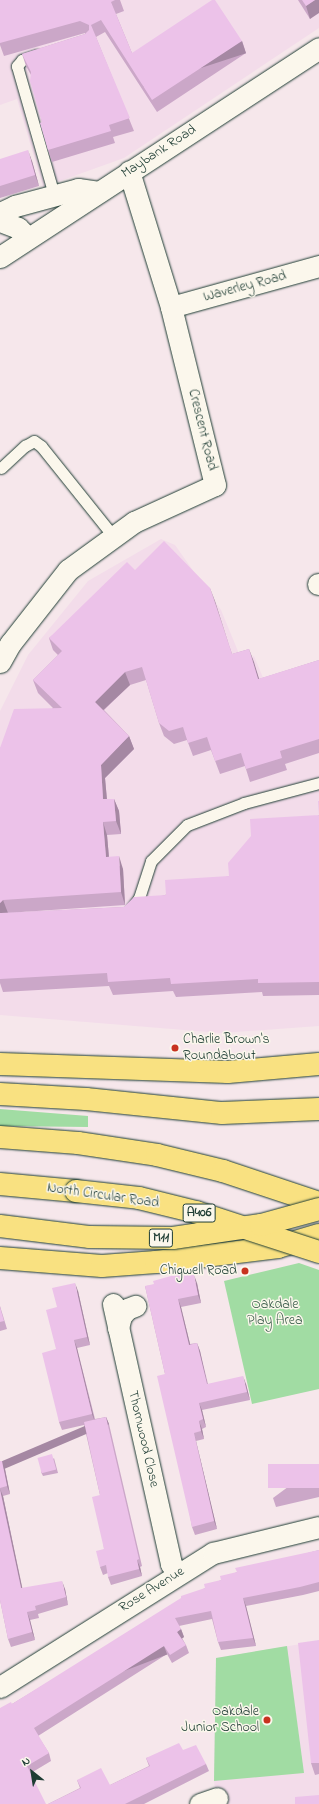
<!DOCTYPE html>
<html>
<head>
<meta charset="utf-8">
<style>
  body { margin:0 }
  #map { position:relative; width:319px; height:1804px; overflow:hidden; background:#f6e7eb; font-family:"Indie Flower",sans-serif }
  div>[style] { position:absolute }
  [style*='--x'] { left:calc(var(--x)*1px); top:calc(var(--y)*1px); width:calc(var(--w)*1px); rotate:calc(var(--a)*1deg) }
  .built>* { inset:0; background:#f3dcea }
  .green>* { inset:0; background:#a1dca3 }
  .roads { filter:drop-shadow(0 0 1px #1f3d34) drop-shadow(0 0 1px #1f3d34) }
  .lane>* { height:11px; margin:-5.5px; padding:0 5.5px; transform-origin:5.5px; border-radius:5.5px; background:#fbf7ec }
  .street>* { height:21px; margin:-10.5px; padding:0 10.5px; transform-origin:10.5px; border-radius:10.5px; background:#fbf7ec }
  .highway>* { height:22px; margin:-11px; padding:0 11px; transform-origin:11px; border-radius:11px; background:#f9e181 }
  .bridges { filter:drop-shadow(0 0 1px #1f3d34) drop-shadow(0 0 1px #1f3d34) }
  .highway-bridge>* { height:22px; margin:-11px; padding:0 11px; transform-origin:11px; border-radius:11px; background:#f9e181 }
  .wall>* { inset:0; background:#cba7c8 }
  .shaded-wall>* { inset:0; background:#a588a3; transform-origin:0 0 }
  .building>* { inset:0; background:#ecc2e9; transform-origin:0 0 }
  .dots>* { width:11px; height:11px; translate:-50% -50%; box-sizing:border-box; border:2px solid #fbf7ec; border-radius:50% }
  span { translate:-50% -50%; white-space:nowrap; text-align:center; line-height:1.15; -webkit-text-stroke:3px #fbf7ec; paint-order:stroke }
  .shield-label span { padding:1px 3px; background:#fbf7ec; border:1px solid; border-radius:3px; -webkit-text-stroke-width:0 }
  .shield-label { font-size:13px; color:#1f3d34; font-weight:700 }
  .street-label { font-size:14px; color:#1f3d34 }
  .poi-label { font-size:14px; color:#1f3d34 }
  .left { translate:0 -50%; text-align:left }
  .right { translate:-100% -50%; text-align:right }
  .park-label { font-size:14px; color:#395d4a }
  .north { position:absolute; left:12px; top:1752px; width:40px; height:40px; -webkit-text-stroke:3px #fbf7ec; paint-order:stroke; rotate:330deg; font-size:11px; font-weight:700; line-height:16px; text-align:center; color:#1f3d34 }
  .north::after { content:''; display:block; margin:auto; width:14px; height:18px; background:#1f3d34; clip-path:polygon(50% 0,100% 100%,50% 72%,0 100%) }
</style>
</head>
<body>
<div id="map">
  <div class="built">
    <i style="clip-path:polygon(0 0,319px 0,319px 28px,124px 158px,43px 187px,17px 99px,0 105px)"></i>
    <i style="clip-path:polygon(161px 539px,175px 545px,221px 610px,242px 661px,254px 656px,266px 685px,319px 670px,319px 1026px,221px 1033px,0 1015px,0 711px,28px 655px,88px 581px)"></i>
    <i style="clip-path:polygon(319px 1641px,319px 1804px,217px 1804px,214px 1781px,216px 1658px)"></i>
  </div>
  <div class="green">
    <i style="clip-path:polygon(0 1109px,88px 1116px,88px 1127px,0 1126px)"></i>
    <i style="clip-path:polygon(299px 1263px,319px 1270px,319px 1389px,252px 1404px,224px 1281px)"></i>
    <i style="clip-path:polygon(287px 1646px,304px 1773px,214px 1781px,216px 1658px)"></i>
  </div>
  <div class="roads">
    <div class="lane">
      <i style="--x:37;--y:55;--w:16;--a:162"></i>
      <i style="--x:22;--y:60;--w:8;--a:130"></i>
      <i style="--x:17;--y:66;--w:134;--a:74"></i>
      <i style="--x:1;--y:468;--w:33;--a:-43"></i>
      <i style="--x:25;--y:446;--w:10;--a:-29"></i>
      <i style="--x:34;--y:441;--w:9;--a:36"></i>
      <i style="--x:41;--y:446;--w:115;--a:51.3"></i>
      <i style="--x:131;--y:909;--w:14;--a:-54"></i>
      <i style="--x:139;--y:898;--w:39;--a:-72"></i>
      <i style="--x:151;--y:861;--w:51;--a:-45"></i>
      <i style="--x:187;--y:825;--w:61;--a:-21.1"></i>
      <i style="--x:244;--y:803;--w:78;--a:-14.9"></i>
    </div>
    <div class="street">
      <i style="--x:0;--y:213;--w:17;--a:-25"></i>
      <i style="--x:15;--y:206;--w:65;--a:-15.1"></i>
      <i style="--x:78;--y:189;--w:21;--a:8"></i>
      <i style="--x:0;--y:221;--w:19;--a:21"></i>
      <i style="--x:18;--y:228;--w:14;--a:45"></i>
      <i style="--x:0;--y:257;--w:381;--a:-33.2"></i>
      <i style="--x:171;--y:307;--w:154;--a:-15.5"></i>
      <i style="--x:318;--y:584;--w:1;--a:0"></i>
      <i style="--x:0;--y:662;--w:21;--a:-61"></i>
      <i style="--x:10;--y:644;--w:94;--a:-51.9"></i>
      <i style="--x:68;--y:570;--w:82;--a:-36"></i>
      <i style="--x:134;--y:522;--w:89;--a:-24.6"></i>
      <i style="--x:215;--y:485;--w:183;--a:-103.9"></i>
      <i style="--x:171;--y:307;--w:142;--a:-107.2"></i>
      <i style="--x:113;--y:1304;--w:266;--a:77.4"></i>
      <i style="--x:171;--y:1564;--w:11;--a:56"></i>
      <i style="--x:118;--y:1328;--w:12;--a:-76"></i>
      <i style="--x:121;--y:1316;--w:9;--a:-49"></i>
      <i style="--x:127;--y:1309;--w:9;--a:-21"></i>
      <i style="--x:0;--y:1687;--w:252;--a:-32.2"></i>
      <i style="--x:213;--y:1553;--w:109;--a:-13.8"></i>
      <i style="--x:200;--y:1804;--w:18;--a:-19"></i>
    </div>
    <div class="highway">
      <i style="--x:0;--y:1064;--w:228;--a:2"></i>
      <i style="--x:228;--y:1072;--w:91;--a:-5"></i>
      <i style="--x:0;--y:1094;--w:86;--a:3.3"></i>
      <i style="--x:86;--y:1099;--w:137;--a:5.9"></i>
      <i style="--x:222;--y:1113;--w:97;--a:-2.4"></i>
      <i style="--x:0;--y:1137;--w:78;--a:4.4"></i>
      <i style="--x:78;--y:1143;--w:80;--a:8.6"></i>
      <i style="--x:157;--y:1155;--w:68;--a:13.6"></i>
      <i style="--x:223;--y:1171;--w:101;--a:18.4"></i>
      <i style="--x:0;--y:1184;--w:76;--a:5.3"></i>
      <i style="--x:0;--y:1258;--w:102;--a:4.5"></i>
      <i style="--x:102;--y:1266;--w:54;--a:-4.2"></i>
      <i style="--x:156;--y:1262;--w:123;--a:-7"></i>
      <i style="--x:278;--y:1247;--w:43;--a:-16.3"></i>
    </div>
  </div>
  <div class="bridges">
    <div class="highway-bridge">
      <i style="--x:76;--y:1191;--w:63;--a:6.3"></i>
      <i style="--x:139;--y:1198;--w:59;--a:13.8"></i>
      <i style="--x:196;--y:1212;--w:129;--a:18"></i>
      <i style="--x:0;--y:1226;--w:91;--a:7"></i>
      <i style="--x:90;--y:1237;--w:83;--a:0.7"></i>
      <i style="--x:173;--y:1238;--w:89;--a:-8.4"></i>
      <i style="--x:261;--y:1225;--w:60;--a:-15.4"></i>
    </div>
  </div>
  <div class="wall">
    <i style="clip-path:polygon(0 0,120px 0,124px 11px,116px 14px,132px 53px,242px 41px,246px 53px,157px 112px,105px 32px,96px 37px,134px 131px,113px 137px,115px 143px,52px 162px,48px 150px,42px 122px,31px 75px,26px 66px,22px 54px,85px 34px,85px 33px,4px 56px,0 45px)"></i>
    <i style="clip-path:polygon(298px 0,319px 0,310px 19px)"></i>
    <i style="clip-path:polygon(0 159px,32px 161px,39px 186px,0 198px)"></i>
    <i style="clip-path:polygon(135px 570px,210px 588px,232px 654px,249px 649px,259px 679px,319px 660px,319px 753px,285px 764px,287px 770px,250px 782px,245px 766px,220px 774px,211px 750px,193px 756px,187px 740px,174px 744px,164px 736px,159px 723px,146px 680px,130px 685px,104px 710px,129px 736px,134px 749px,105px 778px,107px 799px,114px 799px,119px 811px,121px 834px,107px 835px,109px 857px,123px 869px,125px 905px,7px 913px,124px 907px,229px 876px,319px 815px,319px 801px,319px 995px,263px 996px,262px 992px,176px 997px,173px 991px,113px 995px,109px 986px,3px 992px,0 983px,0 748px,53px 708px,38px 693px,33px 680px,58px 655px,53px 650px,49px 638px)"></i>
    <i style="clip-path:polygon(197px 1283px,201px 1303px,181px 1307px,190px 1344px,197px 1343px,200px 1351px,208px 1384px,246px 1384px,250px 1400px,202px 1410px,206px 1427px,202px 1429px,204px 1439px,196px 1441px,217px 1529px,195px 1535px,192px 1527px,165px 1374px,145px 1286px)"></i>
    <i style="clip-path:polygon(78px 1291px,90px 1345px,77px 1348px,95px 1419px,106px 1417px,109px 1424px,142px 1566px,140px 1567px,142px 1576px,111px 1585px,108px 1577px,108px 1573px,103px 1575px,100px 1567px,104px 1549px,100px 1495px,84px 1425px,62px 1430px,59px 1422px,56px 1349px,57px 1307px)"></i>
    <i style="clip-path:polygon(0 1306px,7px 1329px,0 1331px)"></i>
    <i style="clip-path:polygon(54px 1458px,58px 1473px,43px 1476px,41px 1472px)"></i>
    <i style="clip-path:polygon(0 1461px,2px 1461px,5px 1469px,10px 1494px,3px 1496px,22px 1588px,65px 1589px,68px 1605px,38px 1614px,39px 1618px,30px 1620px,35px 1640px,11px 1647px,8px 1639px,0 1600px)"></i>
    <i style="clip-path:polygon(319px 1464px,319px 1497px,276px 1507px,273px 1498px)"></i>
    <i style="clip-path:polygon(319px 1550px,319px 1591px,303px 1595px,246px 1606px,256px 1646px,221px 1650px,218px 1642px,212px 1619px,179px 1626px,181px 1629px,184px 1637px,182px 1638px,186px 1645px,189px 1653px,172px 1663px,167px 1654px,38px 1736px,49px 1753px,51px 1761px,31px 1773px,0 1804px,12px 1704px,205px 1588px,237px 1572px)"></i>
    <i style="clip-path:polygon(319px 1640px,319px 1774px,315px 1775px,311px 1763px)"></i>
    <i style="clip-path:polygon(183px 1750px,206px 1764px,209px 1771px,144px 1804px,48px 1804px,80px 1788px,77px 1780px,110px 1785px,149px 1766px,146px 1758px)"></i>
  </div>
  <div class="shaded-wall">
    <i style="clip-path:polygon(315px 0,319px 0,319px 13px,310px 19px,306px 6px)"></i>
    <i style="left:242px;top:41px;width:13px;height:108px;rotate:72deg"></i>
    <i style="clip-path:polygon(28px 150px,32px 161px,39px 186px,35px 175px)"></i>
    <i style="clip-path:polygon(210px 588px,215px 601px,236px 667px,232px 654px)"></i>
    <i style="clip-path:polygon(249px 649px,254px 662px,263px 692px,258px 679px)"></i>
    <i style="clip-path:polygon(125px 672px,130px 685px,99px 714px,95px 702px)"></i>
    <i style="clip-path:polygon(129px 736px,134px 749px,105px 778px,108px 812px,103px 799px,101px 765px)"></i>
    <i style="clip-path:polygon(114px 799px,119px 811px,121px 834px,116px 821px)"></i>
    <i style="clip-path:polygon(103px 822px,107px 835px,110px 870px,106px 857px)"></i>
    <i style="clip-path:polygon(119px 856px,123px 869px,125px 905px,121px 892px)"></i>
    <i style="clip-path:polygon(3px 900px,8px 913px,0 917px,0 903px)"></i>
    <i style="clip-path:polygon(194px 1275px,197px 1283px,201px 1303px,198px 1295px)"></i>
    <i style="clip-path:polygon(75px 1283px,78px 1291px,90px 1345px,87px 1337px)"></i>
    <i style="clip-path:polygon(178px 1299px,181px 1307px,192px 1352px,189px 1345px)"></i>
    <i style="clip-path:polygon(74px 1340px,77px 1348px,95px 1422px,92px 1414px)"></i>
    <i style="clip-path:polygon(197px 1343px,200px 1351px,209px 1392px,207px 1384px)"></i>
    <i style="clip-path:polygon(243px 1376px,246px 1384px,250px 1400px,247px 1392px)"></i>
    <i style="clip-path:polygon(199px 1403px,202px 1410px,206px 1427px,203px 1419px)"></i>
    <i style="left:106px;top:1417px;width:8px;height:146px;rotate:67deg"></i>
    <i style="clip-path:polygon(199px 1421px,202px 1429px,204px 1439px,201px 1431px)"></i>
    <i style="clip-path:polygon(194px 1433px,196px 1441px,217px 1529px,214px 1521px)"></i>
    <i style="clip-path:polygon(2px 1461px,5px 1469px,10px 1494px,7px 1486px)"></i>
    <i style="clip-path:polygon(0 1489px,3px 1496px,24px 1596px,21px 1588px)"></i>
    <i style="clip-path:polygon(137px 1560px,140px 1567px,142px 1576px,139px 1569px)"></i>
    <i style="clip-path:polygon(62px 1581px,65px 1589px,68px 1605px)"></i>
    <i style="clip-path:polygon(243px 1598px,246px 1606px,256px 1646px,253px 1638px)"></i>
    <i style="clip-path:polygon(27px 1612px,30px 1620px,35px 1640px,32px 1632px)"></i>
    <i style="clip-path:polygon(181px 1629px,184px 1637px,180px 1640px,177px 1632px)"></i>
    <i style="left:164px;top:1646px;width:9px;height:154px;rotate:69deg"></i>
  </div>
  <div class="building">
    <i style="clip-path:polygon(0 0,115px 0,111px 2px,132px 53px,212px 0,215px 0,242px 41px,152px 100px,101px 20px,91px 25px,130px 118px,109px 125px,111px 131px,48px 150px,40px 123px,42px 122px,30px 81px,31px 72px,22px 54px,85px 34px,89px 30px,89px 25px,80px 21px,0 43px)"></i>
    <i style="clip-path:polygon(302px 0,315px 0,306px 6px)"></i>
    <i style="clip-path:polygon(28px 150px,35px 175px,0 186px,0 159px)"></i>
    <i style="clip-path:polygon(164px 541px,210px 588px,232px 654px,249px 649px,258px 679px,319px 660px,319px 739px,280px 751px,282px 758px,246px 769px,241px 753px,215px 761px,207px 737px,188px 743px,183px 727px,169px 731px,159px 723px,142px 667px,125px 672px,95px 702px,129px 736px,101px 765px,103px 799px,114px 799px,116px 821px,103px 822px,106px 857px,119px 856px,121px 892px,3px 900px,0 903px,0 748px,14px 709px,62px 708px,33px 680px,62px 651px,49px 638px,127px 562px,135px 570px)"></i>
    <i style="clip-path:polygon(318px 801px,319px 801px,319px 982px,258px 983px,258px 979px,171px 984px,170px 978px,108px 982px,107px 973px,0 979px,0 913px,1px 913px,124px 907px,134px 897px,166px 895px,165px 880px,229px 876px,228px 863px,251px 836px,250px 819px,319px 815px)"></i>
    <i style="clip-path:polygon(194px 1275px,198px 1295px,178px 1299px,189px 1345px,197px 1343px,207px 1384px,243px 1376px,247px 1392px,199px 1403px,203px 1419px,199px 1421px,201px 1431px,194px 1433px,214px 1521px,192px 1527px,157px 1376px,165px 1374px,145px 1286px,154px 1284px,153px 1281px,171px 1276px)"></i>
    <i style="clip-path:polygon(75px 1283px,87px 1337px,74px 1340px,92px 1414px,59px 1422px,42px 1353px,56px 1349px,46px 1310px,57px 1307px,52px 1288px)"></i>
    <i style="clip-path:polygon(0 1307px,4px 1321px,0 1322px)"></i>
    <i style="clip-path:polygon(106px 1417px,139px 1559px,137px 1560px,139px 1569px,108px 1577px,106px 1565px,100px 1567px,96px 1551px,104px 1549px,92px 1497px,100px 1495px,84px 1422px)"></i>
    <i style="left:52px;top:1454px;width:16px;height:15px;rotate:75deg"></i>
    <i style="clip-path:polygon(0 1461px,2px 1461px,7px 1486px,0 1488px)"></i>
    <i style="left:319px;top:1464px;width:24px;height:51px;rotate:90deg"></i>
    <i style="clip-path:polygon(0 1490px,21px 1588px,62px 1581px,66px 1597px,35px 1606px,36px 1610px,27px 1612px,32px 1632px,8px 1639px,0 1600px)"></i>
    <i style="clip-path:polygon(319px 1550px,319px 1582px,300px 1587px,243px 1598px,253px 1638px,218px 1642px,211px 1611px,175px 1618px,181px 1629px,177px 1632px,186px 1645px,170px 1655px,164px 1646px,34px 1728px,49px 1753px,27px 1766px,46px 1804px,0 1804px,0 1708px,11px 1702px,12px 1704px,181px 1598px,181px 1596px,205px 1588px,204px 1584px,221px 1580px,220px 1576px,237px 1572px,235px 1568px)"></i>
    <i style="clip-path:polygon(319px 1640px,319px 1763px,311px 1763px,298px 1643px)"></i>
    <i style="clip-path:polygon(179px 1743px,183px 1750px,196px 1745px,206px 1764px,125px 1804px,48px 1804px,81px 1788px,77px 1780px,101px 1768px,110px 1785px,150px 1766px,146px 1758px)"></i>
    <i style="clip-path:polygon(319px 1795px,319px 1804px,295px 1804px,295px 1797px)"></i>
  </div>
  <div class="dots">
    <i style="left:175px;top:1048px;background:#c8321e"></i>
    <i style="left:245px;top:1271px;background:#c8321e"></i>
    <i style="left:267px;top:1720px;background:#c8321e"></i>
  </div>
  <div class="shield-label">
    <span style="left:199px;top:1213px">A406</span>
    <span style="left:161px;top:1238px">M11</span>
  </div>
  <div class="street-label">
    <span style="left:159px;top:152px;rotate:-33deg">Maybank Road</span>
    <span style="left:245px;top:287px;rotate:-15deg">Waverley Road</span>
    <span style="left:202px;top:430px;rotate:76deg">Crescent Road</span>
    <span style="left:103px;top:1196px;rotate:8deg">North Circular Road</span>
    <span style="left:143px;top:1439px;rotate:77deg">Thornwood Close</span>
    <span style="left:152px;top:1590px;rotate:-32deg">Rose Avenue</span>
  </div>
  <div class="poi-label">
    <span class="left" style="left:183px;top:1048px">Charlie Brown's<br>Roundabout</span>
    <span class="right" style="left:237px;top:1271px">Chigwell Road</span>
    <span class="right" style="left:259px;top:1720px">Oakdale<br>Junior School</span>
  </div>
  <div class="park-label">
    <span style="left:275px;top:1313px">Oakdale<br>Play Area</span>
  </div>
  <div class="north">N</div>
</div>
</body>
</html>
